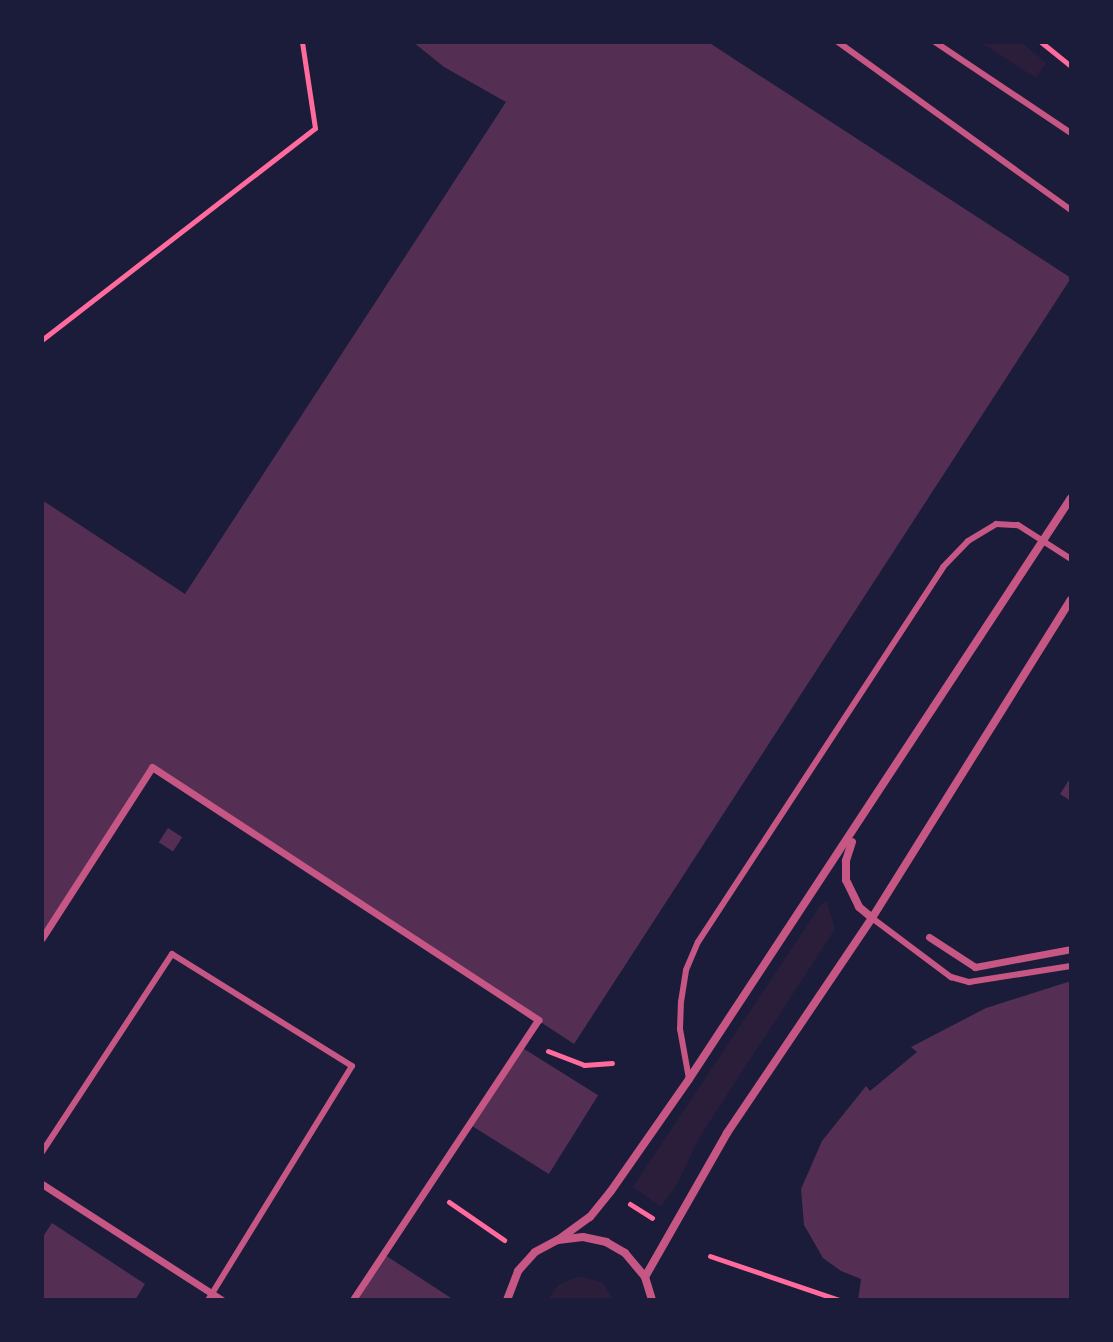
<!DOCTYPE html>
<html>
<head>
<meta charset="utf-8">
<style>
  body { margin:0 }
  #map { position:relative; width:1113px; height:1342px; overflow:hidden; background:#1b1b3a; font-family:Mulish,sans-serif }
  div>[style] { position:absolute }
  [style*='--x'] { left:calc(var(--x)*1px); top:calc(var(--y)*1px); width:calc(var(--w)*1px); rotate:calc(var(--a)*1deg) }
  .green>* { inset:0; background:#2a1e3b }
  .building>* { inset:0; background:#542f53; transform-origin:0 0 }
  .path>* { height:5px; margin:-2.5px; padding:0 2.5px; transform-origin:2.5px; border-radius:2.5px; background:#ff6b9d }
  .service>* { height:6px; margin:-3px; padding:0 3px; transform-origin:3px; border-radius:3px; background:#c65784 }
  .pedestrian>* { height:7px; margin:-3.5px; padding:0 3.5px; transform-origin:3.5px; border-radius:3.5px; background:#c65784 }
  .minor>* { height:8px; margin:-4px; padding:0 4px; transform-origin:4px; border-radius:4px; background:#c65784 }
  span { translate:-50% -50%; white-space:nowrap; text-align:center; line-height:1.15; -webkit-text-stroke:7px #1b1b3a; paint-order:stroke }
  .frame { position:absolute; inset:0; border:44px solid #1b1b3a; pointer-events:none }
</style>
</head>
<body>
<div id="map">
  <div class="green">
    <i style="clip-path:polygon(980px 42px,1021px 42px,1046px 63px,1036px 78px)"></i>
    <i style="clip-path:polygon(827px 902px,835px 929px,699px 1138px,677px 1184px,661px 1207px,633px 1187px,822px 903px)"></i>
    <i style="clip-path:polygon(579px 1276px,602px 1282px,614px 1300px,548px 1300px,558px 1285px)"></i>
  </div>
  <div class="building">
    <i style="clip-path:polygon(413px 42px,708px 42px,1071px 278px,574px 1044px,152px 767px,42px 938px,42px 500px,185px 594px,506px 102px,444px 67px)"></i>
    <i style="clip-path:polygon(1071px 777px,1071px 801px,1060px 794px)"></i>
    <i style="left:168px;top:828px;width:17px;height:17px;rotate:33deg"></i>
    <i style="clip-path:polygon(1071px 981px,1071px 1300px,858px 1300px,861px 1279px,841px 1271px,823px 1258px,804px 1225px,801px 1189px,822px 1141px,866px 1086px,870px 1091px,917px 1052px,911px 1047px,986px 1008px)"></i>
    <i style="left:521px;top:1047px;width:91px;height:93px;rotate:32deg"></i>
    <i style="clip-path:polygon(52px 1223px,145px 1284px,135px 1300px,42px 1300px,42px 1238px)"></i>
    <i style="clip-path:polygon(385px 1255px,454px 1300px,355px 1300px)"></i>
  </div>
  <div class="path">
    <i style="--x:1041;--y:42;--w:38;--a:39"></i>
    <i style="--x:43;--y:339;--w:344;--a:-37.8"></i>
    <i style="--x:315;--y:128;--w:87;--a:-98.6"></i>
    <i style="--x:548;--y:1051;--w:39;--a:21"></i>
    <i style="--x:584;--y:1065;--w:28;--a:-4"></i>
    <i style="--x:449;--y:1202;--w:67;--a:34.6"></i>
    <i style="--x:630;--y:1204;--w:26;--a:32"></i>
    <i style="--x:710;--y:1256;--w:136;--a:18.8"></i>
  </div>
  <div class="service">
    <i style="--x:838;--y:42;--w:287;--a:35.8"></i>
    <i style="--x:935;--y:42;--w:164;--a:33.8"></i>
    <i style="--x:872;--y:918;--w:99;--a:36.8"></i>
    <i style="--x:951;--y:977;--w:19;--a:16"></i>
    <i style="--x:969;--y:982;--w:103;--a:-8.9"></i>
    <i style="--x:689;--y:1079;--w:51;--a:-100.2"></i>
    <i style="--x:680;--y:1029;--w:27;--a:-88"></i>
    <i style="--x:681;--y:1002;--w:32;--a:-81"></i>
    <i style="--x:686;--y:970;--w:30;--a:-67"></i>
    <i style="--x:698;--y:942;--w:448;--a:-56.8"></i>
    <i style="--x:943;--y:567;--w:36;--a:-46"></i>
    <i style="--x:968;--y:541;--w:33;--a:-31"></i>
    <i style="--x:996;--y:524;--w:22;--a:3"></i>
    <i style="--x:1018;--y:525;--w:63;--a:32.7"></i>
    <i style="--x:42;--y:1152;--w:237;--a:-56.7"></i>
    <i style="--x:172;--y:954;--w:212;--a:31.9"></i>
    <i style="--x:352;--y:1066;--w:275;--a:121.6"></i>
  </div>
  <div class="pedestrian">
    <i style="--x:929;--y:937;--w:55;--a:33.1"></i>
    <i style="--x:975;--y:967;--w:98;--a:-10.6"></i>
    <i style="--x:42;--y:938;--w:203;--a:-57.2"></i>
    <i style="--x:152;--y:767;--w:462;--a:33.2"></i>
    <i style="--x:538;--y:1020;--w:336;--a:123.5"></i>
    <i style="--x:42;--y:1184;--w:214;--a:32.8"></i>
  </div>
  <div class="minor">
    <i style="--x:852;--y:842;--w:20;--a:108"></i>
    <i style="--x:846;--y:861;--w:19;--a:90"></i>
    <i style="--x:846;--y:880;--w:30;--a:64"></i>
    <i style="--x:859;--y:907;--w:17;--a:40"></i>
    <i style="--x:558;--y:1240;--w:39;--a:-36"></i>
    <i style="--x:590;--y:1217;--w:33;--a:-51"></i>
    <i style="--x:611;--y:1191;--w:136;--a:-55.1"></i>
    <i style="--x:689;--y:1079;--w:695;--a:-56.68"></i>
    <i style="--x:645;--y:1277;--w:166;--a:-60.3"></i>
    <i style="--x:727;--y:1133;--w:259;--a:-56"></i>
    <i style="--x:872;--y:918;--w:375;--a:-58"></i>
    <i style="--x:507;--y:1300;--w:31;--a:-69"></i>
    <i style="--x:518;--y:1271;--w:25;--a:-48"></i>
    <i style="--x:535;--y:1252;--w:26;--a:-28"></i>
    <i style="--x:558;--y:1240;--w:25;--a:-7"></i>
    <i style="--x:583;--y:1237;--w:24;--a:12"></i>
    <i style="--x:606;--y:1242;--w:22;--a:30"></i>
    <i style="--x:625;--y:1253;--w:31;--a:50"></i>
    <i style="--x:645;--y:1277;--w:24;--a:73"></i>
  </div>
  <div class="frame"></div>
</div>
</body>
</html>
